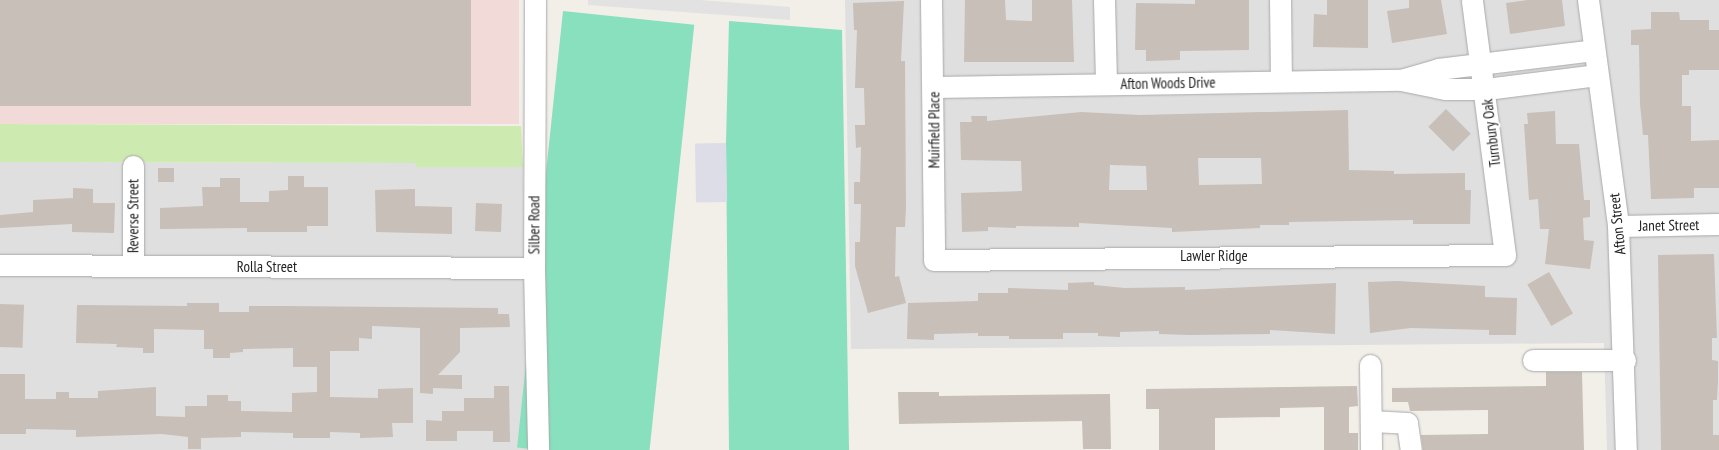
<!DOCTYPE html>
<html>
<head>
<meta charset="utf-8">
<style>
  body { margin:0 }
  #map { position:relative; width:1719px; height:450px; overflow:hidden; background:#f2efe9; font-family:"PT Sans Narrow",sans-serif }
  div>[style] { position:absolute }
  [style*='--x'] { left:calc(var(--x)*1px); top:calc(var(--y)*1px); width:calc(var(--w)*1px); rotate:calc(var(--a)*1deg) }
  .residential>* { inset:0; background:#e0dfdf }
  .commercial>* { inset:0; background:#f2dad9; transform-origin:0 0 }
  .grass>* { inset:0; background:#cdebb0 }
  .pitch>* { inset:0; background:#88e0be; transform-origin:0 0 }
  .parking>* { inset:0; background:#e2e2e2 }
  .plaza>* { inset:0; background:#dddde8; transform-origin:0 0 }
  .building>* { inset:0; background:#c7bfb8; transform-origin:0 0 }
  .roads { filter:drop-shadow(0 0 1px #a9a9a9) drop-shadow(0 0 1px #a9a9a9) }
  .minor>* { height:21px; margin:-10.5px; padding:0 10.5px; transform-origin:10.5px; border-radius:10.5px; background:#fff }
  span { translate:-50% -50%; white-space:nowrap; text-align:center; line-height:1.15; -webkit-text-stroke:4px #fff; paint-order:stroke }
  .street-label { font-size:15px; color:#222 }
</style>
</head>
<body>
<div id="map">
  <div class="residential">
    <i style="clip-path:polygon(845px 0,1719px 0,1719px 450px,1607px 450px,1604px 343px,851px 349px)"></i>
    <i style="clip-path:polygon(0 162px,416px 163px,416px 167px,523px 167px,526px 450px,0 450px)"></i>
  </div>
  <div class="commercial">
    <i style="left:0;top:0;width:519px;height:124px"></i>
  </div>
  <div class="grass">
    <i style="clip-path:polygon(0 124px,521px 126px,523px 167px,416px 167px,416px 163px,0 162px)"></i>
  </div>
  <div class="pitch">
    <i style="left:563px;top:11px;width:132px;height:439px;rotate:6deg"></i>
    <i style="clip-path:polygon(729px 21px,842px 30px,849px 450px,729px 450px,726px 143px)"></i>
  </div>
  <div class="parking">
    <i style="clip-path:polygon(588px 0,700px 0,790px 7px,790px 20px,588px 5px)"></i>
  </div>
  <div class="plaza">
    <i style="left:726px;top:143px;width:59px;height:31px;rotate:89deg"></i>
  </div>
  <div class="building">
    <i style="left:0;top:0;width:471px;height:106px"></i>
    <i style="clip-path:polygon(965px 0,1005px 0,1006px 20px,1032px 21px,1032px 0,1072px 0,1074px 62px,964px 62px)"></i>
    <i style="clip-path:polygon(1195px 0,1249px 0,1249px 50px,1180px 51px,1180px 60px,1146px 61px,1146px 50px,1135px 50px,1136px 3px,1195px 4px)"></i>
    <i style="clip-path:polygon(1327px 0,1368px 0,1368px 48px,1313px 47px,1314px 14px,1327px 15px)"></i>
    <i style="clip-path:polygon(1409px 0,1441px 0,1447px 34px,1392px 43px,1387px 11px,1409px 8px)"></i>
    <i style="clip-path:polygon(1527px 0,1562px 0,1565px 26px,1510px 34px,1506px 3px)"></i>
    <i style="clip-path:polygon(904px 1px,901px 61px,905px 61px,906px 208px,905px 227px,896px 227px,895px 277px,899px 276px,906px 303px,868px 313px,855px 266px,855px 242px,860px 242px,861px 204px,854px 204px,854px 182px,860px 182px,861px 147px,856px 148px,855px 125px,865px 125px,864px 88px,855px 88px,857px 30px,854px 30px,853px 3px)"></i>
    <i style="clip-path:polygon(1651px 12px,1679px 12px,1680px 20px,1709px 20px,1709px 30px,1719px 30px,1719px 70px,1689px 70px,1689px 75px,1682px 75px,1682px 106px,1691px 106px,1691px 141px,1719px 140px,1719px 188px,1694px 188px,1694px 198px,1651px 199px,1648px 135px,1643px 135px,1640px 104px,1639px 45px,1631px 45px,1631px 30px,1651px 29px)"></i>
    <i style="left:1446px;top:109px;width:35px;height:25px;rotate:45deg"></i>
    <i style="clip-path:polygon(evenodd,1348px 110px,1349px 170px,1394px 171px,1394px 174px,1465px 173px,1465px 190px,1471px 190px,1470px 224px,1413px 224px,1413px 220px,1289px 222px,1289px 225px,1260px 225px,1260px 228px,1172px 232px,1172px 228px,1079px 223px,1079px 227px,1016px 226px,1016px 228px,988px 227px,988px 231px,962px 232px,961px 193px,1022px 191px,1021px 161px,961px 160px,960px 122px,972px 122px,971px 116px,987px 116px,987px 121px,1081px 112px,1140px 115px,1348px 110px,1198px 158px,1261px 158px,1262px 184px,1199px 185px,1198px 158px,1348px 110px,1110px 165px,1146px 166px,1147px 190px,1109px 190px,1110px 165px)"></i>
    <i style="clip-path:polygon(1555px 111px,1556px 144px,1579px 144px,1584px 200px,1590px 200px,1590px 217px,1583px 218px,1584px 240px,1594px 241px,1590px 269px,1545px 264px,1549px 229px,1540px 229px,1538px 199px,1529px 200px,1524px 124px,1528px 124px,1527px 113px)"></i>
    <i style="left:158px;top:168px;width:16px;height:14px"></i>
    <i style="clip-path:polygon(288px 176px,304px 176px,304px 187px,328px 187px,328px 226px,307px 226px,307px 232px,247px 232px,247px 228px,160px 229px,160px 208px,203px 206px,202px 187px,220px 187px,220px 178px,240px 178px,240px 202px,269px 202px,269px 191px,288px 190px)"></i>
    <i style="clip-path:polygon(73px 188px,93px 189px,93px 203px,115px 203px,114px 233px,72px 232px,72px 224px,0 228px,0 215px,33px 212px,33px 200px,73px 198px)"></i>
    <i style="clip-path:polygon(415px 189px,415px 206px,452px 207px,452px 234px,376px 232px,375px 190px)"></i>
    <i style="left:476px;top:203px;width:26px;height:28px;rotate:2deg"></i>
    <i style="clip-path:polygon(1714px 254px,1717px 338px,1712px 338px,1712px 360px,1718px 361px,1718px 381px,1717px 400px,1713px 400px,1713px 435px,1719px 435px,1719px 450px,1661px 450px,1658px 255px)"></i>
    <i style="left:1549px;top:272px;width:48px;height:25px;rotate:60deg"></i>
    <i style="clip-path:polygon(1397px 281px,1485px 286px,1485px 297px,1517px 298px,1516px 335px,1489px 335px,1489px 330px,1411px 328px,1370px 333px,1368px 282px)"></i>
    <i style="clip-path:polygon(1094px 282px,1094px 285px,1125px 288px,1185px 287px,1185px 290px,1336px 283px,1335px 334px,1270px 330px,1270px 334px,1189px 335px,1159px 334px,1159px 331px,1120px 332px,1120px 337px,1098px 336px,1098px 333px,1063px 333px,1063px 339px,1009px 339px,1009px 336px,978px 336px,978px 333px,934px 334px,934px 340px,907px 339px,908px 303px,978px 301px,978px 293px,1008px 293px,1008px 288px,1068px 290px,1068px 283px)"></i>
    <i style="clip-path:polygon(187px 303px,219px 303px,219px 312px,249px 312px,249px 306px,284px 306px,498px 308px,498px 314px,509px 314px,510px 327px,460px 328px,460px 352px,438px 375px,462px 375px,462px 389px,433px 388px,433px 394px,420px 393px,420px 328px,372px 326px,372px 339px,359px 338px,359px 351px,330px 351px,330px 397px,378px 398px,378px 389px,413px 388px,413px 423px,392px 423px,393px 437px,360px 438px,360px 433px,330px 432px,330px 438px,293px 438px,293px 433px,241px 432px,241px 437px,201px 438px,201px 449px,188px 449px,188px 437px,162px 434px,76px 437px,76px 430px,26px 429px,26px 434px,0 434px,0 374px,25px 374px,25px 399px,56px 399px,56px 392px,69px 392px,69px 398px,98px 398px,98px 391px,156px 387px,156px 416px,185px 417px,185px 406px,207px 406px,207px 395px,228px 395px,228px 401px,241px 401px,241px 411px,292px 412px,292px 393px,317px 392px,317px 367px,293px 367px,293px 348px,243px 349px,243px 352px,230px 353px,230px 358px,213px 358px,213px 349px,204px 349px,204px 330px,154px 329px,154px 353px,143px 353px,143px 348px,116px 347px,117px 344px,76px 343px,77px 305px,187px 306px)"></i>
    <i style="left:0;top:304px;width:24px;height:43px;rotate:2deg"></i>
    <i style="clip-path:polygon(1546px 372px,1582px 372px,1584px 450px,1423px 450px,1421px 435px,1488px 434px,1488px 410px,1410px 411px,1408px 402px,1392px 402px,1392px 388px,1546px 386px)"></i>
    <i style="clip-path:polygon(494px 386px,509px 386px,510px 442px,493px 442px,493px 431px,457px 431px,457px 441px,426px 441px,426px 420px,442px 421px,442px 411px,464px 411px,464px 398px,494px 398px)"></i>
    <i style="clip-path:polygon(1357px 386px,1358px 406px,1349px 407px,1349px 433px,1358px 433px,1358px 450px,1324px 450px,1324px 407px,1280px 408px,1280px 417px,1215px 418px,1215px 450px,1159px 450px,1159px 409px,1146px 409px,1146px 389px)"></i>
    <i style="clip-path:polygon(898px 392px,939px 392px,939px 396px,1110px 394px,1111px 449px,1083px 449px,1082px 421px,899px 424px)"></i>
  </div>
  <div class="roads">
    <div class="minor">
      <i style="--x:535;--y:0;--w:268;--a:90.2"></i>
      <i style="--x:534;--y:268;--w:182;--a:88.7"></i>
      <i style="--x:931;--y:0;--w:260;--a:89.3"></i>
      <i style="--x:934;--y:260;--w:571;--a:-0.5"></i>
      <i style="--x:1505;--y:255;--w:257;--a:-97.4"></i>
      <i style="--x:1104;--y:0;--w:84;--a:88.6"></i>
      <i style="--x:1280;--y:0;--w:81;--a:89.3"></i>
      <i style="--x:1588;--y:0;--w:228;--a:82.4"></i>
      <i style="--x:1618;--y:226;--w:224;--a:88"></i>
      <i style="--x:1404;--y:79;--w:35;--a:-16"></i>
      <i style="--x:1438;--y:69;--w:157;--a:-6.9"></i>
      <i style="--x:934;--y:87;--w:467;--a:-0.9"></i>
      <i style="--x:1401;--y:80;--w:45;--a:11.6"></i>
      <i style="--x:1445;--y:89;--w:41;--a:0"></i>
      <i style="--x:1486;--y:89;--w:112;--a:-7.2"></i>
      <i style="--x:133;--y:166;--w:100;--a:90"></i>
      <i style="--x:1618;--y:226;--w:101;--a:-1.1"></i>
      <i style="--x:0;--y:265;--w:534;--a:0.32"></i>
      <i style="--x:1533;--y:360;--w:92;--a:0"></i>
      <i style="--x:1370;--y:365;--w:85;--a:89.3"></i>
      <i style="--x:1371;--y:421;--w:36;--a:3"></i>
      <i style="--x:1407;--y:423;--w:27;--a:82"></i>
    </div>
  </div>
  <div class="street-label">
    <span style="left:1168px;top:83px;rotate:-1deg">Afton Woods Drive</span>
    <span style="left:934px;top:130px;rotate:-90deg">Muirfield Place</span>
    <span style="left:1491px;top:133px;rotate:-97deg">Turnbury Oak</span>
    <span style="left:133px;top:216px;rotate:-90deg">Reverse Street</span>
    <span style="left:1617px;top:224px;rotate:-96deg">Afton Street</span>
    <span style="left:534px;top:225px;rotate:-90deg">Silber Road</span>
    <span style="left:1669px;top:225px;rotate:-1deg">Janet Street</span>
    <span style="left:1214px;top:256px">Lawler Ridge</span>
    <span style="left:267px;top:267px">Rolla Street</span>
  </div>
</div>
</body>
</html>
